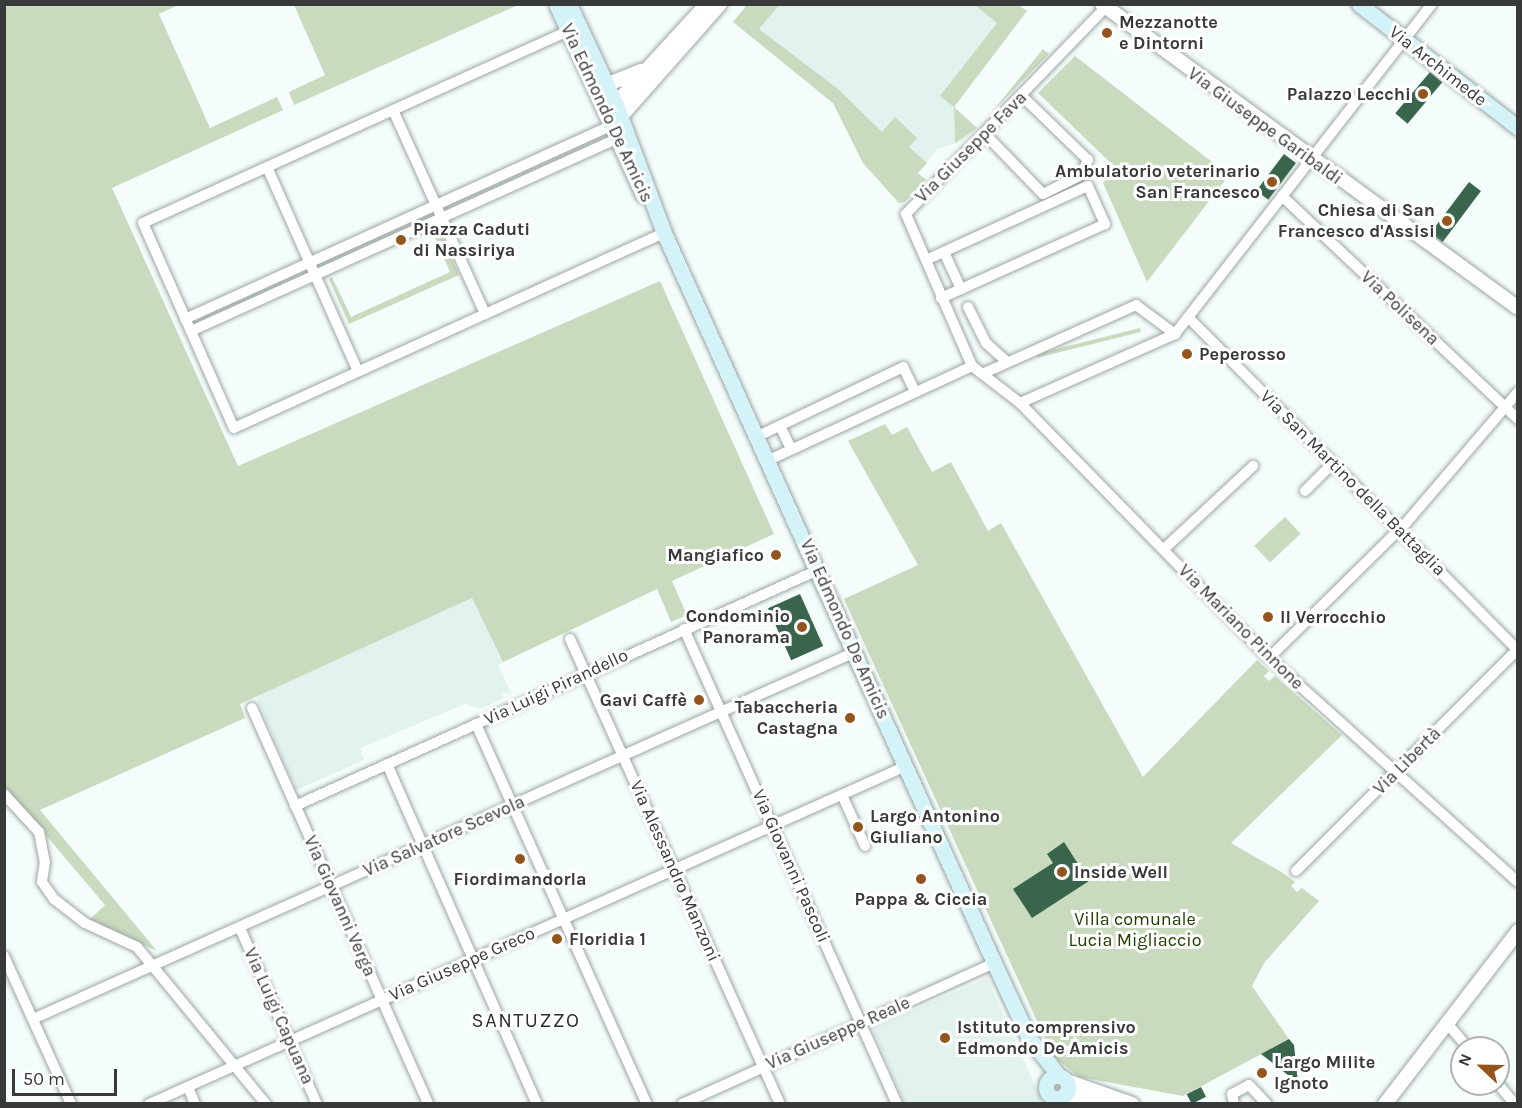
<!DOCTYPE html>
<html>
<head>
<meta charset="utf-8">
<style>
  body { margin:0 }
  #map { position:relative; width:1522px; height:1108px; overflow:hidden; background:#f4fdfb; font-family:Karla,sans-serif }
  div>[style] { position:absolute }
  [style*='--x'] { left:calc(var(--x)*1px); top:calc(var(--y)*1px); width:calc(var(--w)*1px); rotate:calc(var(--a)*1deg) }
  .built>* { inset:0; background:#e1f2ef }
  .green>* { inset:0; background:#c9dabe; transform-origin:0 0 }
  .building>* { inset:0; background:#39654d; transform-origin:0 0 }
  .roads { filter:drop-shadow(0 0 2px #9da5a4) drop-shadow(0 0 2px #9da5a4) }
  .minor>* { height:10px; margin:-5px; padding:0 5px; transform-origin:5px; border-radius:5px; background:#fff }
  .tertiary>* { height:14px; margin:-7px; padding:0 7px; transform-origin:7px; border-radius:7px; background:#fff }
  .secondary>* { height:15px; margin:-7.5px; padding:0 7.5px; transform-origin:7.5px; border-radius:7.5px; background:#d3f3f8 }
  .secondary>.ring { margin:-7.5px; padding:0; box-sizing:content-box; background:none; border:15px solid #d3f3f8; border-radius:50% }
  .dots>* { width:16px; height:16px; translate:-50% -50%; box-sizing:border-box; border:3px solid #fff; border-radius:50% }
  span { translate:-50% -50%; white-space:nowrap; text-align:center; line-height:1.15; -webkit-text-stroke:6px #fff; paint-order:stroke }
  .poi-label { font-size:18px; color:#373a39; font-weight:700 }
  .left { translate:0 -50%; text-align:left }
  .right { translate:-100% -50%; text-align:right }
  .street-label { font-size:18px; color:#373a39 }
  .park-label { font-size:18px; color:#203f01 }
  .neighbourhood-label { font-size:20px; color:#282f2e; letter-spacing:1.5px }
  .frame { position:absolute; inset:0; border:6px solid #373a39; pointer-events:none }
  .north { position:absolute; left:1450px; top:1036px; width:60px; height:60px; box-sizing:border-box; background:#fff; border:2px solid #afb0b0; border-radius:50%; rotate:292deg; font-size:16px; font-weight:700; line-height:24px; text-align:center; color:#373a39 }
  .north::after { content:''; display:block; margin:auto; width:21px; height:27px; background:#94551d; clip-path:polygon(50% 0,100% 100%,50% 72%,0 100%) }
  .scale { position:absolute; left:12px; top:1069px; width:105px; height:27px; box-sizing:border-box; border:3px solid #373a39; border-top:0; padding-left:8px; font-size:18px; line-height:21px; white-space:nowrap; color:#373a39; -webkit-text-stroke:4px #fff; paint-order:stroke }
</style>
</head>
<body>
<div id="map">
  <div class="built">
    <i style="clip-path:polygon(747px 4px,1018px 4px,1027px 11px,954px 107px,977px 128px,963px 141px,937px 149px,918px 173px,926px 180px,899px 203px,863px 163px,833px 103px,733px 22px)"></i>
    <i style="clip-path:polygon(472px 598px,503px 662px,498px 665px,512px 695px,501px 692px,504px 698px,481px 709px,465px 704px,360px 748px,364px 760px,296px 790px,256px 696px)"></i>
    <i style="clip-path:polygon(987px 978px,1043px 1103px,905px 1103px,872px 1028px)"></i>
  </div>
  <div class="green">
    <i style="clip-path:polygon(4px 5px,178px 5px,159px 14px,210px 128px,277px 97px,283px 110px,112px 188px,238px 466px,660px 281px,774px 534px,672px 581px,687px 615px,671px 622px,657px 589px,503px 662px,472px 598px,240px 704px,245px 718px,40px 810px,157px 951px,89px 920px,105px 905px,5px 787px)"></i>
    <i style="clip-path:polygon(294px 5px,518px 5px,294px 105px,289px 92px,325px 75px)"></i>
    <i style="clip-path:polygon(747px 5px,779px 5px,759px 29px,838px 89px,882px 132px,895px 117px,917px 138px,909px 147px,927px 163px,918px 173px,926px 180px,905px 202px,899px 203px,863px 163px,833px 103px,733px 22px)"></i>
    <i style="clip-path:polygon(975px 5px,1018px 5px,1027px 11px,954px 107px,977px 128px,955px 143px,954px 107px,940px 96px,997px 23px)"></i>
    <i style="clip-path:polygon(1043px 49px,1049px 54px,992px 112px)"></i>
    <i style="clip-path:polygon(1075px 56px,1229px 175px,1147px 282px,1103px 183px,1117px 169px,1038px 93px)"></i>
    <i style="clip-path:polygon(439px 230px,459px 275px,349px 324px,329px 279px,332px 277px,351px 317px,450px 272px,433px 233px)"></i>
    <i style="left:1140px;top:328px;width:4px;height:107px;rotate:76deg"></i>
    <i style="clip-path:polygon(885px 424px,892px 435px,907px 427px,932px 472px,951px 462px,988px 531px,1001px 523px,1143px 777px,1257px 660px,1269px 671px,1264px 676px,1269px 681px,1275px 676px,1342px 735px,1231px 843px,1283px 873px,1295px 882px,1291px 886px,1297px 892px,1302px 888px,1319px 901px,1264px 963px,1252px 986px,1289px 1039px,1183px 1096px,1079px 1077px,1053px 1056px,844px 599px,918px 565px,848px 441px)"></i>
    <i style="left:1285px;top:517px;width:23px;height:42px;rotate:47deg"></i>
  </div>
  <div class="building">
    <i style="left:1430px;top:72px;width:16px;height:54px;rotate:40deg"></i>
    <i style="left:1284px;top:154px;width:15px;height:46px;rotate:37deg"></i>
    <i style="left:1469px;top:182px;width:15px;height:64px;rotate:37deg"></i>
    <i style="left:800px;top:594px;width:57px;height:35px;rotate:66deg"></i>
    <i style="clip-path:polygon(1064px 842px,1089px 881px,1032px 918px,1013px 889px,1053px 863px,1047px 854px)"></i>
    <i style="clip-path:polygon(1289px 1039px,1294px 1045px,1298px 1083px,1261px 1054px)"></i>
    <i style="left:1201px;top:1087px;width:11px;height:16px;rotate:63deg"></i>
  </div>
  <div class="roads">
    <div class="minor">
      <i style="--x:568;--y:31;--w:466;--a:155.7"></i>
      <i style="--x:143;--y:223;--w:224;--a:66.1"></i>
      <i style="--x:234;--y:428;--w:472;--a:-24.4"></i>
      <i style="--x:393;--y:110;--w:224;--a:65.7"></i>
      <i style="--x:985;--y:134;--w:83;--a:46"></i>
      <i style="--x:1043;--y:194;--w:42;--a:-26.6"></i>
      <i style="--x:1081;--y:175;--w:17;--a:-65"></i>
      <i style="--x:1088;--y:160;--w:92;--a:-135.9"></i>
      <i style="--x:267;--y:167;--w:223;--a:66"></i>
      <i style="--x:1282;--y:196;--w:325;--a:43.4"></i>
      <i style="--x:944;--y:252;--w:41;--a:65.3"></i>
      <i style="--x:926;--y:260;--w:178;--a:-24.6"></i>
      <i style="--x:1088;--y:186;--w:42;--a:65.9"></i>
      <i style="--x:1105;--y:224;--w:180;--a:155.7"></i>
      <i style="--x:968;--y:307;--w:40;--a:63.4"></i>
      <i style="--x:986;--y:343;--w:28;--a:42"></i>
      <i style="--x:1188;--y:317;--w:470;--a:45.3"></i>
      <i style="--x:185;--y:319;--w:468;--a:-24.4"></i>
      <i style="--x:191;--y:331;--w:466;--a:-24.3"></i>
      <i style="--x:972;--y:366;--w:61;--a:37.6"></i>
      <i style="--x:1020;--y:403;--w:356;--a:45.7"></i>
      <i style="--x:1269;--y:658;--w:335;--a:42"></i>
      <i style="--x:982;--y:374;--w:169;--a:-24.1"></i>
      <i style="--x:1136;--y:305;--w:49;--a:36.6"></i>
      <i style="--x:1020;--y:403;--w:170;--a:-24"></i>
      <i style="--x:1175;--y:334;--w:418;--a:-52.1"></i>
      <i style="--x:780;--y:426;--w:25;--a:64"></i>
      <i style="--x:758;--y:436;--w:161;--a:-25.4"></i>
      <i style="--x:903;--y:367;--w:28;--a:64"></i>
      <i style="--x:769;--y:460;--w:224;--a:-24.8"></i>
      <i style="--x:972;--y:366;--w:166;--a:-113.5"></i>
      <i style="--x:906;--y:214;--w:292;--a:-46"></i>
      <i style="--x:1305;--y:491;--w:40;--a:-45"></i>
      <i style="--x:1164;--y:549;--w:122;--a:-43"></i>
      <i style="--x:684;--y:629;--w:521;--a:65.85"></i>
      <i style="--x:570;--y:639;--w:510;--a:65.7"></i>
      <i style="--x:1269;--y:658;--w:192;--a:-44.6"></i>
      <i style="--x:1406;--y:523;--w:172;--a:-49.5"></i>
      <i style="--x:252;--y:708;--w:433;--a:66"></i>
      <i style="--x:476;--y:724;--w:417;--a:65.8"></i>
      <i style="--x:387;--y:764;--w:372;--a:66.2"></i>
      <i style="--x:4;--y:794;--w:52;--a:47.4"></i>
      <i style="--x:39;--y:832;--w:31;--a:79"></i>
      <i style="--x:45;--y:862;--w:20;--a:99"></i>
      <i style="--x:42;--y:882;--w:21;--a:55"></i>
      <i style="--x:54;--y:899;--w:39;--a:38"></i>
      <i style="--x:85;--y:923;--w:57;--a:24.8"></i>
      <i style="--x:137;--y:947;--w:203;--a:50.6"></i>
      <i style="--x:842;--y:795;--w:56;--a:65.7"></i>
      <i style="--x:295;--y:806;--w:574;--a:-24.29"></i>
      <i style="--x:1296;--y:871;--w:313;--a:-45"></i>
      <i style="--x:240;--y:928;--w:192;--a:66.4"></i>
      <i style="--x:4;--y:956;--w:162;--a:65.6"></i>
      <i style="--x:33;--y:1019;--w:900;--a:-24.06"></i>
      <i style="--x:1447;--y:1023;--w:33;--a:50"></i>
      <i style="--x:1498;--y:1084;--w:26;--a:50"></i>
      <i style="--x:188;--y:1087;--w:18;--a:68"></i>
      <i style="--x:149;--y:1104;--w:829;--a:-24.06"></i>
      <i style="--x:682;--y:1104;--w:342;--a:-24.3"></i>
      <i style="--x:1234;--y:1104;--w:10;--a:-101"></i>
      <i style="--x:1232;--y:1094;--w:19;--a:-28"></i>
      <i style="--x:1249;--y:1085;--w:26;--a:47"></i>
    </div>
    <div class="tertiary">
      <i style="--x:1102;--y:4;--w:515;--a:36.16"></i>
      <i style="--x:606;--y:85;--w:38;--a:-22"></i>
      <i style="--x:609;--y:111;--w:145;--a:-47.5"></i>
      <i style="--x:614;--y:124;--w:160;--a:-48.5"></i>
      <i style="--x:1067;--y:1081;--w:69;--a:19.5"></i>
      <i style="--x:1063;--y:1096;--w:40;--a:7.1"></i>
      <i style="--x:1385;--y:1104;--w:218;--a:-52.4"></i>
    </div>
    <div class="secondary">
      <i style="--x:556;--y:4;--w:210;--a:65.5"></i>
      <i style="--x:569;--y:4;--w:111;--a:65"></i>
      <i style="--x:616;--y:105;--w:137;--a:69.4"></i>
      <i style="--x:664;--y:233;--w:801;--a:65.67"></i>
      <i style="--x:994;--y:963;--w:83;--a:65"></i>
      <i style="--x:1029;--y:1038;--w:48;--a:51.7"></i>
      <i style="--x:1359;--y:4;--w:202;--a:37.9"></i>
      <i class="ring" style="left:1046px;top:1076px;width:7px;height:7px"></i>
    </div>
  </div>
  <div class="dots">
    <i style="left:1107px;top:33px;background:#94551d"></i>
    <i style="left:1423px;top:94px;background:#94551d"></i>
    <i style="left:1272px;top:182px;background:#94551d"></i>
    <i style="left:1447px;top:221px;background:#94551d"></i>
    <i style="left:401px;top:240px;background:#94551d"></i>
    <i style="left:1187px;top:354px;background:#94551d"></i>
    <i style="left:776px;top:555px;background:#94551d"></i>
    <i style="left:1268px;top:617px;background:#94551d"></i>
    <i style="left:802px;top:627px;background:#94551d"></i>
    <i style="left:699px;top:700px;background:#94551d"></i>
    <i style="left:850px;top:718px;background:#94551d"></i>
    <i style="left:858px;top:827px;background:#94551d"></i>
    <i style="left:520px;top:859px;background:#94551d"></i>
    <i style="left:1062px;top:872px;background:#94551d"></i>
    <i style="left:921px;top:879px;background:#94551d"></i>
    <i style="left:557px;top:939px;background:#94551d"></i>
    <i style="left:945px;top:1038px;background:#94551d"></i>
    <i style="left:1262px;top:1073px;background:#94551d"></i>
  </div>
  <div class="poi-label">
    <span class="left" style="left:1119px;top:33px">Mezzanotte<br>e Dintorni</span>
    <span class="right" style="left:1411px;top:94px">Palazzo Lecchi</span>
    <span class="right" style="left:1260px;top:182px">Ambulatorio veterinario<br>San Francesco</span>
    <span class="right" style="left:1435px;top:221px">Chiesa di San<br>Francesco d'Assisi</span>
    <span class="left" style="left:413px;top:240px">Piazza Caduti<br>di Nassiriya</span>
    <span class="left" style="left:1199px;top:354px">Peperosso</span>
    <span class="right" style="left:764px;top:555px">Mangiafico</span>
    <span class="right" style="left:790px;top:627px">Condominio<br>Panorama</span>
    <span class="left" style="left:1280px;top:617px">Il Verrocchio</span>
    <span class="right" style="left:687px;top:700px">Gavi Caffè</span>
    <span class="right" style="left:838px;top:718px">Tabaccheria<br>Castagna</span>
    <span class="left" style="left:870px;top:827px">Largo Antonino<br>Giuliano</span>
    <span class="left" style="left:1074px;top:872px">Inside Well</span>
    <span style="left:520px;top:879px">Fiordimandorla</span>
    <span style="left:921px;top:899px">Pappa &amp; Ciccia</span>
    <span class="left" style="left:569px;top:939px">Floridia 1</span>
    <span class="left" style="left:957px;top:1038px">Istituto comprensivo<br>Edmondo De Amicis</span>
    <span class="left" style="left:1274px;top:1073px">Largo Milite<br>Ignoto</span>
  </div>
  <div class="street-label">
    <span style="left:1438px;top:66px;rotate:38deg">Via Archimede</span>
    <span style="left:607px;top:113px;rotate:65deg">Via Edmondo De Amicis</span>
    <span style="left:1265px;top:126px;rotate:36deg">Via Giuseppe Garibaldi</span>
    <span style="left:971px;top:147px;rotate:-45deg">Via Giuseppe Fava</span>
    <span style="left:1400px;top:308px;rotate:43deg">Via Polisena</span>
    <span style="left:1353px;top:483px;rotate:45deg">Via San Martino della Battaglia</span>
    <span style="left:1241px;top:627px;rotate:45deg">Via Mariano Pinnone</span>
    <span style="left:845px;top:629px;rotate:66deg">Via Edmondo De Amicis</span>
    <span style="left:556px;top:687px;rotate:-25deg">Via Luigi Pirandello</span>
    <span style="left:1407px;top:761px;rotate:-45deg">Via Libertà</span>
    <span style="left:444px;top:836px;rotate:-24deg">Via Salvatore Scevola</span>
    <span style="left:791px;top:866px;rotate:66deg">Via Giovanni Pascoli</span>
    <span style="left:675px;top:871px;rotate:66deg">Via Alessandro Manzoni</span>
    <span style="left:340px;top:906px;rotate:66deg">Via Giovanni Verga</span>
    <span style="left:462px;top:964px;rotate:-24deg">Via Giuseppe Greco</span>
    <span style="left:279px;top:1016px;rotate:66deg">Via Luigi Capuana</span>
    <span style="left:838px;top:1033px;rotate:-24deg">Via Giuseppe Reale</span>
  </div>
  <div class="park-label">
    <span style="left:1135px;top:930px">Villa comunale<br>Lucia Migliaccio</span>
  </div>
  <div class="neighbourhood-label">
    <span style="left:526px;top:1020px">SANTUZZO</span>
  </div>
  <div class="frame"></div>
  <div class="north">N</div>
  <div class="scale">50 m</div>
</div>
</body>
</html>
